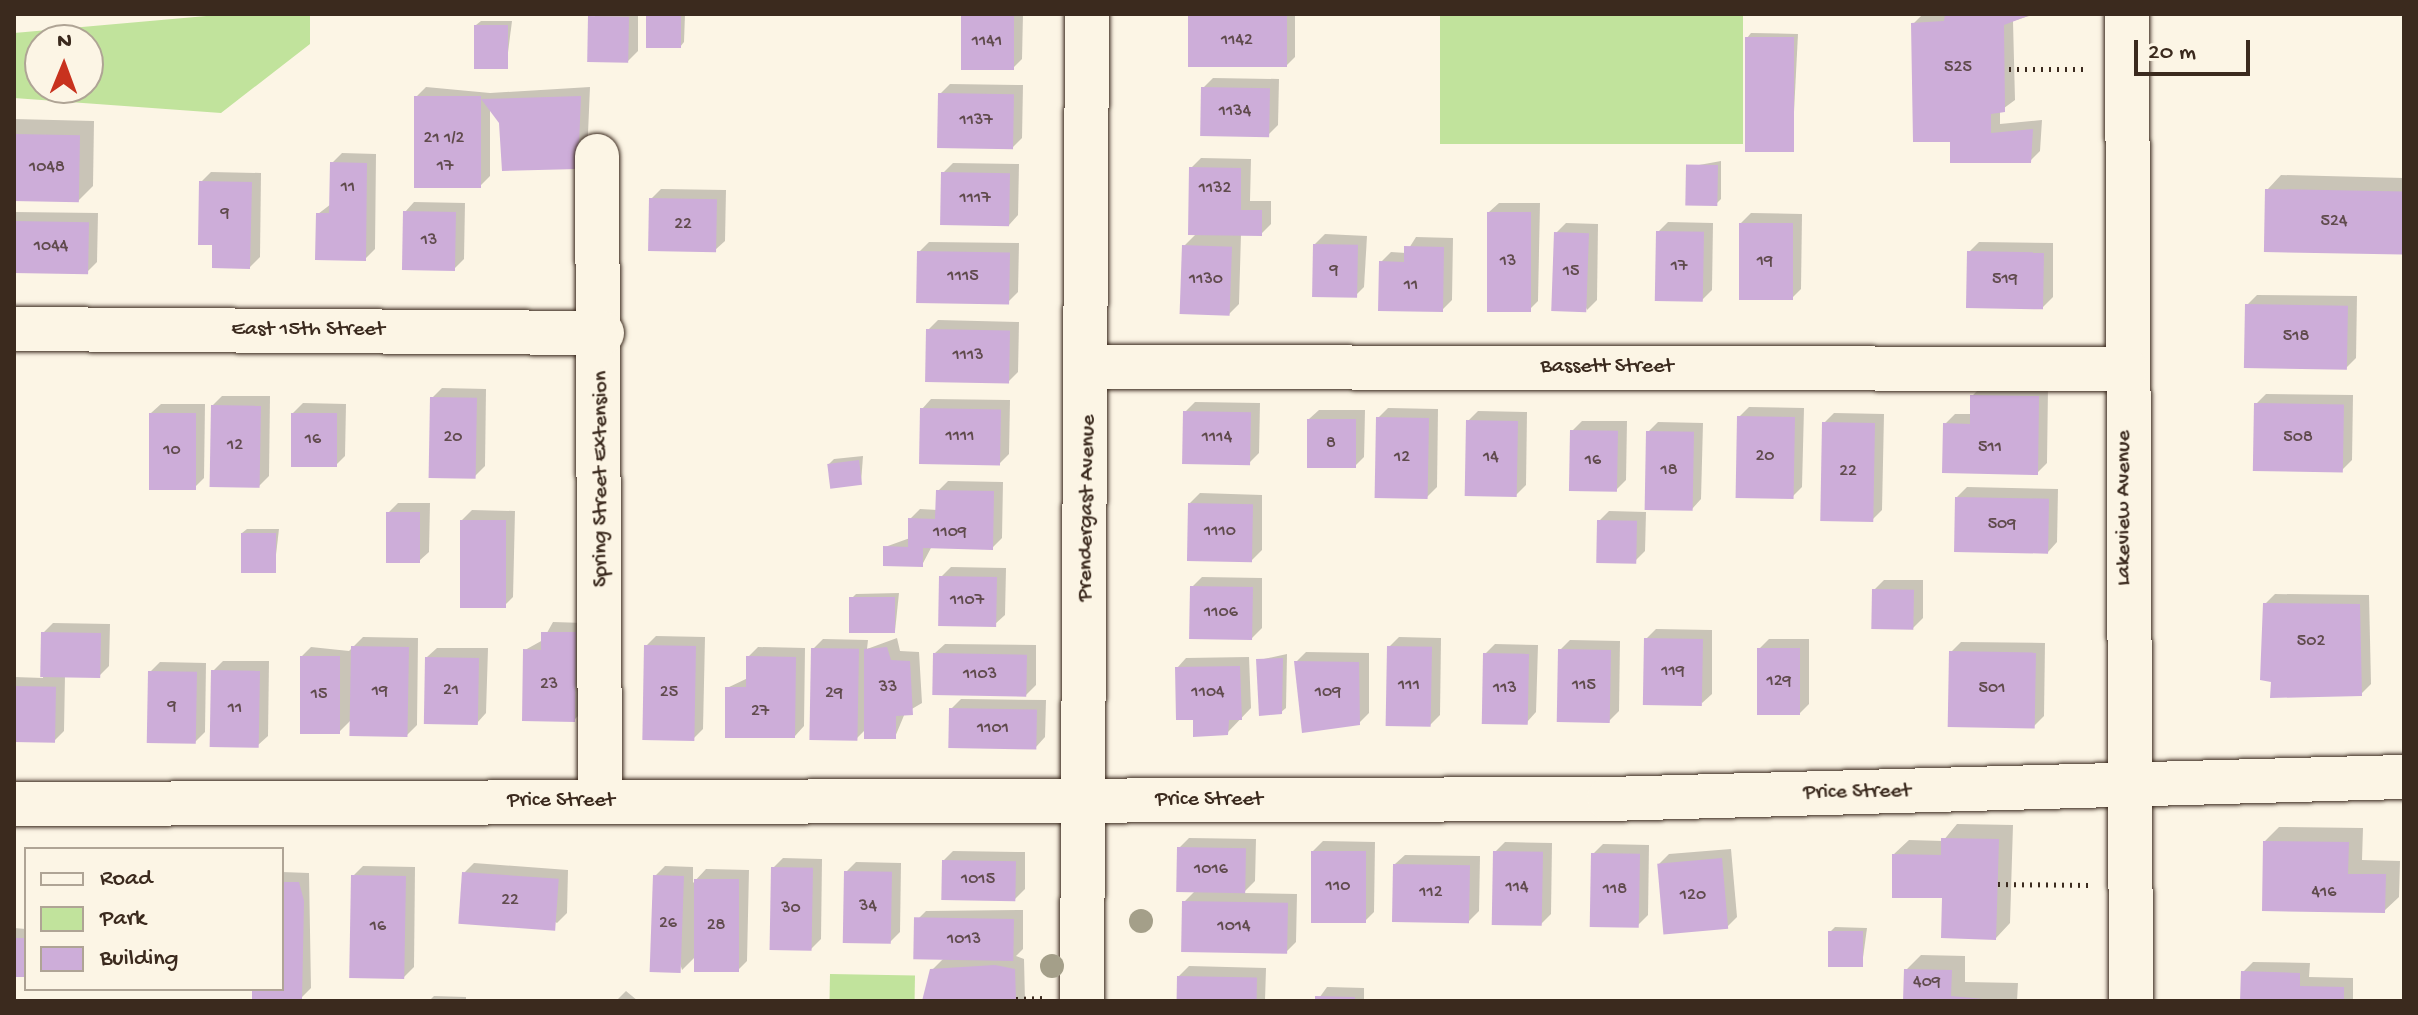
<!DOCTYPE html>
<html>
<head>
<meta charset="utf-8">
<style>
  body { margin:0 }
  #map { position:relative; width:2418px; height:1015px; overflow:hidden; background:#fcf5e5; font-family:"Gochi Hand",sans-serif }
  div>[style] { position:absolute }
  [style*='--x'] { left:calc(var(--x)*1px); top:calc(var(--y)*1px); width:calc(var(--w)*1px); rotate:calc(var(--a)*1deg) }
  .green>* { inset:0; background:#c1e39c; transform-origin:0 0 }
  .shadow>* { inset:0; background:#0003; transform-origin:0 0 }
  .building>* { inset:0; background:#cdadd9; transform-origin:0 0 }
  .path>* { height:5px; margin-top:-2.5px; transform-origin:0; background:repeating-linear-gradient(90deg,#3b2a1e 0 2px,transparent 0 8px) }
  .roads { filter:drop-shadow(0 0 2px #3b2a1e) drop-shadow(0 0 2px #3b2a1e) }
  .minor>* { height:44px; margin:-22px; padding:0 22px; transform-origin:22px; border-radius:22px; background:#fcf5e5 }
  .trees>* { width:24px; height:24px; margin:-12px; border-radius:50%; background:#a49f89 }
  span { translate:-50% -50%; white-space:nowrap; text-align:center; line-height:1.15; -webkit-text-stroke:6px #fcf5e5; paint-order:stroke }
  .number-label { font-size:18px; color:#604b4d }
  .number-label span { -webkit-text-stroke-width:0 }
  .street-label { font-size:22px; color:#3b2a1e }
  .frame { position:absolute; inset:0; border:16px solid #3b2a1e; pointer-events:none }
  .legend { position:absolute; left:24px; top:847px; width:260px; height:144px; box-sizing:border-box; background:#fcf5e5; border:2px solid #afa495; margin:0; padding:10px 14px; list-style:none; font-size:24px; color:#3b2a1e }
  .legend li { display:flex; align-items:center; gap:16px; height:40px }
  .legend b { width:40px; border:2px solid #afa495 }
  .north { position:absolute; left:24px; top:24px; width:80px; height:80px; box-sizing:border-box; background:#fcf5e5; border:2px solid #afa495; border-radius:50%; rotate:1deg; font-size:22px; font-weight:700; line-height:32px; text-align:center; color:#3b2a1e }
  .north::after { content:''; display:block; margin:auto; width:28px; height:36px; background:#c8321e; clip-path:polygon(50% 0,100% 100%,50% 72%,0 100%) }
  .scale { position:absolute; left:2134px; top:40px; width:116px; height:36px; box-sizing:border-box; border:4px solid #3b2a1e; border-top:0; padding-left:10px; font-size:24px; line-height:28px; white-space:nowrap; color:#3b2a1e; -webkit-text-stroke:6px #fcf5e5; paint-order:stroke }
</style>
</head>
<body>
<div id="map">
  <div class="green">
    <i style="clip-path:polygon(evenodd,229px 14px,310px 14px,310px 44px,221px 113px,14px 98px,14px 33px,229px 14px,88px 40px,88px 88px,40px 88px,40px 40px,88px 40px)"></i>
    <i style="left:1440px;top:14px;width:303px;height:130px"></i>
    <i style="left:830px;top:974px;width:85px;height:27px;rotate:1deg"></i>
  </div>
  <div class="shadow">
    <i style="clip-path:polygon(593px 14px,638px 14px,638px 51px,628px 61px)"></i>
    <i style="clip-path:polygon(648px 14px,685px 14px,684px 42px,680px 47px)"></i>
    <i style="clip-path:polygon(963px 14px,1023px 14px,1022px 59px,1012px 69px)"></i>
    <i style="clip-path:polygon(1190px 14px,1295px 14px,1295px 57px,1285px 67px)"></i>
    <i style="clip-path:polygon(1923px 14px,2036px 14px,2013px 21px,2015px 100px,2000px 111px,2000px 124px,2042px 120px,2040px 151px,2030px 161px,1952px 140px,1913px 24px)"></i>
    <i style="clip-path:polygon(481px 21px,512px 21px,506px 68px,476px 25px)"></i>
    <i style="clip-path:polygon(1751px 33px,1798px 34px,1792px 151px,1747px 38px)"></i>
    <i style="clip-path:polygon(1213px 78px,1279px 79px,1278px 125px,1268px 135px,1203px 88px)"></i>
    <i style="clip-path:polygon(950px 84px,1023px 85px,1022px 138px,1012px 148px,940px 94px)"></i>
    <i style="clip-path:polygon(426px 87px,490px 93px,590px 87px,587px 157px,501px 123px,490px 108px,490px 176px,480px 186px,416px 97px)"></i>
    <i style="clip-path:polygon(14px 119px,94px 121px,93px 186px,78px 201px,14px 199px)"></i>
    <i style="clip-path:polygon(342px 153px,376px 154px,375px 249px,365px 259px,318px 214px,331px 204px,332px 163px)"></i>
    <i style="clip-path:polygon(1201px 158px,1251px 159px,1250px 201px,1271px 201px,1271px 224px,1261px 234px,1241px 234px,1239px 304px,1229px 314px,1184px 246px,1197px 233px,1191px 168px)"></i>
    <i style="clip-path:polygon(1721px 161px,1721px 199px,1716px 204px,1688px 167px)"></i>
    <i style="clip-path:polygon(953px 163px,1019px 164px,1018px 215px,1009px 225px,943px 173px)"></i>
    <i style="clip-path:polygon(211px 172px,261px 173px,260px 257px,250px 267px,214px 243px,201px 182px)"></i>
    <i style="clip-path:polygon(2281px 175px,2404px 178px,2404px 253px,2267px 190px)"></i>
    <i style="clip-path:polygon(661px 189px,726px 190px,725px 241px,715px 250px,651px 199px)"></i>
    <i style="clip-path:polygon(414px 202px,465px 203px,464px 259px,454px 269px,405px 212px)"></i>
    <i style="clip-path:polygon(1499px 203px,1540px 203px,1538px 301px,1528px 311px,1489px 212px)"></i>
    <i style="clip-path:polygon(14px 212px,98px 213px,97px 262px,87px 272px,14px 271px)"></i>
    <i style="clip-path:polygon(1751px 213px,1802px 214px,1801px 289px,1791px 299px,1741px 223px)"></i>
    <i style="clip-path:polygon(1668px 222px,1713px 223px,1712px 290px,1702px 300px,1658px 232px)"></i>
    <i style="clip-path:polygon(1566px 223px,1598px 224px,1597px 300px,1587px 310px,1556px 233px)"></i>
    <i style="clip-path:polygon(1325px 234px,1367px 236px,1364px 287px,1354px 297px,1315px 244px)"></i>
    <i style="clip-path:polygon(1416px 237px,1453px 238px,1452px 300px,1442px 310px,1381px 262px,1391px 252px,1406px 253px)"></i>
    <i style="clip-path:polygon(929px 242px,1019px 243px,1018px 292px,1008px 302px,919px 252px)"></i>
    <i style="clip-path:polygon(1979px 242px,2053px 243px,2053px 297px,2043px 307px,1969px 252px)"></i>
    <i style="clip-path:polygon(2257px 295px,2357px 296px,2356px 358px,2346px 368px,2247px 305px)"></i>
    <i style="clip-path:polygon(938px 320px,1019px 322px,1018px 372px,1008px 382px,928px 330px)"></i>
    <i style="clip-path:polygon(1982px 386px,2048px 387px,2047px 463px,2037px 473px,1945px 424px,1955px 414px,1972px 414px,1972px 396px)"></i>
    <i style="clip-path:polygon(442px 388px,486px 389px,485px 466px,475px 476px,432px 398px)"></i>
    <i style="clip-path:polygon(2266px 394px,2353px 395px,2352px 460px,2342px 470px,2256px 404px)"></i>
    <i style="clip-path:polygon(222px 396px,270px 396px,269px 476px,259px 486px,212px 406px)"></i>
    <i style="clip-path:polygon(931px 399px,1010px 400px,1009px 454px,999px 464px,922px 409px)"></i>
    <i style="clip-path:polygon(1195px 402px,1260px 403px,1259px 453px,1249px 463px,1185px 412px)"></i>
    <i style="clip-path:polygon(303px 403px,346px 404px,345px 456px,335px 466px,293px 413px)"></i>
    <i style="clip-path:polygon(161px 404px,205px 404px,204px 478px,194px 488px,151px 413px)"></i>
    <i style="clip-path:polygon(1749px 407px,1804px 408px,1802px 487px,1792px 497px,1739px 417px)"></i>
    <i style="clip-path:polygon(1388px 408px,1438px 409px,1437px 487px,1427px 497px,1378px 418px)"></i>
    <i style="clip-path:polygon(1319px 410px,1365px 410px,1364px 457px,1354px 467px,1309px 419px)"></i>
    <i style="clip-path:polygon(1478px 411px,1527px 412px,1526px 485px,1516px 495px,1468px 421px)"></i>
    <i style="clip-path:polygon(1834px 413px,1884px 414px,1882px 510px,1872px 520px,1824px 423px)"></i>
    <i style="clip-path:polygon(1582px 421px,1627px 421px,1626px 480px,1616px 490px,1572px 431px)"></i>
    <i style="clip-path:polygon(1658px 422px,1703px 423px,1701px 499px,1692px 509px,1648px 432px)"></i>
    <i style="clip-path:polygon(863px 456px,861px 483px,829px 464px,834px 459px)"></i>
    <i style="clip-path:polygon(948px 481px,1003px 482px,1002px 538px,992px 548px,932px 546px,922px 565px,885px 547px,910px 538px,910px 519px,920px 509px,938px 510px,938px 491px)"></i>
    <i style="clip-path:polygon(1967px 487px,2058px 489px,2057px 542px,2048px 552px,1957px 497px)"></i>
    <i style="clip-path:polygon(1200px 493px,1262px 495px,1262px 550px,1252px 560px,1190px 503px)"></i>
    <i style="clip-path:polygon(398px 503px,430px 503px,429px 552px,419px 561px,388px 513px)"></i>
    <i style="clip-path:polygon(472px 510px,515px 511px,513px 597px,503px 607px,462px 520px)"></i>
    <i style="clip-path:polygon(1609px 511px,1646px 512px,1645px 551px,1635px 561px,1599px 521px)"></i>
    <i style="clip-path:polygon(247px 529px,279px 529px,274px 572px,242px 533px)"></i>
    <i style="clip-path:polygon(951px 567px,1006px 568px,1005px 615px,995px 624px,941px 577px)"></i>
    <i style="clip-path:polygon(1202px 577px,1262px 578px,1262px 628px,1252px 638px,1192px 587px)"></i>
    <i style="clip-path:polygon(1884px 580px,1923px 580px,1923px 618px,1913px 628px,1874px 590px)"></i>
    <i style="clip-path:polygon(899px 593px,895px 631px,851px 599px,856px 594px)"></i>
    <i style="clip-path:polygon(2275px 594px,2369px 595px,2371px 684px,2361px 694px,2265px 604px)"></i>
    <i style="clip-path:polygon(553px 622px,585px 623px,584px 710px,574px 720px,525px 650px,543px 640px)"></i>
    <i style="clip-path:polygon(53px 623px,110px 624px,109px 666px,99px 676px,65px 675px,64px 731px,54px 741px,14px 740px,14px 677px,43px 678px,43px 633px)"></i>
    <i style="clip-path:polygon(1656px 629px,1712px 630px,1712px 694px,1702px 703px,1646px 639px)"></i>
    <i style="clip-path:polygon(656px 636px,705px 637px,703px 729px,693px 739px,646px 646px)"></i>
    <i style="clip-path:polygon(363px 637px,418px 638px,417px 725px,407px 735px,352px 719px,338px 733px,301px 657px,311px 647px,349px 651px)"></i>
    <i style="clip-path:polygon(1399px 637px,1441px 638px,1440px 715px,1430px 725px,1389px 647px)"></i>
    <i style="clip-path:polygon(897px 638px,900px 651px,919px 652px,922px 703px,905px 713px,895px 737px,866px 729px,856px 739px,813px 649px,823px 639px,868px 640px,867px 649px)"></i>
    <i style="clip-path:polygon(1769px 639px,1809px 639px,1809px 704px,1799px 714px,1759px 649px)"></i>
    <i style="clip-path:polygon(1570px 640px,1620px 641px,1619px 711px,1609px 721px,1560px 650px)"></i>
    <i style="clip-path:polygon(1961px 642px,2045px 643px,2044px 716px,2034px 726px,1951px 652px)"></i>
    <i style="clip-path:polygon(945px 644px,1036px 645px,1036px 685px,1026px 695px,935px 653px)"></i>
    <i style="clip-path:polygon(1495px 644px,1538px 645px,1536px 712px,1527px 722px,1485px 654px)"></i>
    <i style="clip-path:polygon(758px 647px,805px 648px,804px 726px,795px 736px,727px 688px,748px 678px,748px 657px)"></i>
    <i style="clip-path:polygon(437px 648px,488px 648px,486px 713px,477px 723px,427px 657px)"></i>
    <i style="clip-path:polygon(1306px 652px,1369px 653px,1369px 713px,1359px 723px,1296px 662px)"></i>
    <i style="clip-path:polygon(1287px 654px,1286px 708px,1281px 712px,1259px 660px)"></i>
    <i style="clip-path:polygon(1249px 657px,1251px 708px,1227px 733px,1195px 718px,1177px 668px,1186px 658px)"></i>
    <i style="clip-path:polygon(223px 661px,269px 661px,268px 736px,258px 745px,213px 671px)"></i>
    <i style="clip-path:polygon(160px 662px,206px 663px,205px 732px,195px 742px,150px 672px)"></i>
    <i style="clip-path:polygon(961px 699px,1046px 700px,1045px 737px,1036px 747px,951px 709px)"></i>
    <i style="clip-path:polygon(1957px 824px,2013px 825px,2010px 923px,1996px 938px,1894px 854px,1909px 840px,1943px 841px)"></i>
    <i style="clip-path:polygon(2279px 827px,2363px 828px,2362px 860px,2400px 861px,2399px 897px,2384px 911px,2265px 841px)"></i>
    <i style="clip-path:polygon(1189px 838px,1256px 839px,1255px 881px,1243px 893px,1297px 894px,1296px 942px,1286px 952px,1184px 902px,1196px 890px,1179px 848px)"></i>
    <i style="clip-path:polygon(1323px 841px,1375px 842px,1374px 912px,1364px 922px,1313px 851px)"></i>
    <i style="clip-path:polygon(1505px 842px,1552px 843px,1551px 914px,1541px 924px,1495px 852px)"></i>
    <i style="clip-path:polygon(1603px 844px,1649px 845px,1648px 915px,1638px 925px,1593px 854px)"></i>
    <i style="clip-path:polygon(1731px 849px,1737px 917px,1727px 927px,1659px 864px,1669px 854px)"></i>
    <i style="clip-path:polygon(953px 851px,1025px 852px,1025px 889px,1015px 899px,944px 860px)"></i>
    <i style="clip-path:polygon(1405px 855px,1480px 856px,1479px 911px,1469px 921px,1395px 864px)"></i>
    <i style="clip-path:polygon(783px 858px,822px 859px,821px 939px,811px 949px,773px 868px)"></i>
    <i style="clip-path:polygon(856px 862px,901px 863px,900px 932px,890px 942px,846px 872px)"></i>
    <i style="clip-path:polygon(474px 863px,568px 870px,567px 913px,557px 923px,464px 873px)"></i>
    <i style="clip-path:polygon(363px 866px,415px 867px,414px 967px,404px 977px,353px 876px)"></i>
    <i style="clip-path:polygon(665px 866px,693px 867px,693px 883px,706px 869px,749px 870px,747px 961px,737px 971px,695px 957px,682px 970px,655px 876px)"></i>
    <i style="clip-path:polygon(282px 872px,309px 873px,311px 988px,301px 998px,254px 989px,282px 989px)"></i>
    <i style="clip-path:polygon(1023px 910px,1023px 949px,1016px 956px,1024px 959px,1025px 1001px,924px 1001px,932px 970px,945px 957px,916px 921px,926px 911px)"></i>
    <i style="clip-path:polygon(1835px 927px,1867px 928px,1862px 965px,1830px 932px)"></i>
    <i style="left:14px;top:928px;width:12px;height:47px;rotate:5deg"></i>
    <i style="clip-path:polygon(1921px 955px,1965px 956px,1965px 982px,2018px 983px,2017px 1001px,1905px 1001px,1906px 970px)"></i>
    <i style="clip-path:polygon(2253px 962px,2310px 963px,2309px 977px,2353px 978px,2353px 1001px,2242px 1001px,2243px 972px)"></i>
    <i style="clip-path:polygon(1189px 966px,1266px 968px,1265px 1001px,1178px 1001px,1179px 976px)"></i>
    <i style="clip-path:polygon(1327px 987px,1364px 988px,1364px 1001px,1317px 1001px)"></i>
    <i style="clip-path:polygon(626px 991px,638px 1001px,616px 1001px)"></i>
    <i style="clip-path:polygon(434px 996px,466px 997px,466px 1001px,429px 1001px)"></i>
  </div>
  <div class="building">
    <i style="left:646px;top:14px;width:35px;height:34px"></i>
    <i style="left:961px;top:14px;width:53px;height:56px"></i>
    <i style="left:1188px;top:14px;width:99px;height:53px"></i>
    <i style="clip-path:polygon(1945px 14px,2033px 14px,2004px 25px,2005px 112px,1991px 114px,1991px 133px,2033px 129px,2031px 163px,1950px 163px,1950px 142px,1913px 142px,1911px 23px,1944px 21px)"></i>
    <i style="left:588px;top:16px;width:41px;height:46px;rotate:1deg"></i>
    <i style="left:474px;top:25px;width:34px;height:44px"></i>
    <i style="left:1745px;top:37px;width:49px;height:115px"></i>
    <i style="left:1201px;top:87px;width:69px;height:49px;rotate:1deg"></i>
    <i style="left:938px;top:93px;width:76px;height:55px;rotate:1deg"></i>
    <i style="left:414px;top:96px;width:67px;height:92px"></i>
    <i style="clip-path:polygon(581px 96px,578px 169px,502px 171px,499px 123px,481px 99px)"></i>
    <i style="left:14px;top:134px;width:66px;height:67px;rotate:1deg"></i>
    <i style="clip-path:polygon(330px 162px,367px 163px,366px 261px,315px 260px,316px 213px,329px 213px)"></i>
    <i style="left:1718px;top:165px;width:41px;height:32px;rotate:91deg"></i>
    <i style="clip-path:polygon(1189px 167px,1241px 168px,1241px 210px,1262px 210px,1262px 236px,1188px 235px)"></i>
    <i style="left:941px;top:172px;width:69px;height:53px;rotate:1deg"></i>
    <i style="clip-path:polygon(199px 181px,252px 182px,250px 269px,212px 268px,212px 245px,198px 245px)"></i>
    <i style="left:2265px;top:189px;width:139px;height:63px;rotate:1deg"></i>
    <i style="left:649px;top:198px;width:68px;height:53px;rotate:1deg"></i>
    <i style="left:403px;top:211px;width:53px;height:59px;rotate:1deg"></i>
    <i style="left:1487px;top:212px;width:44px;height:100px"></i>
    <i style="left:14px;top:221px;width:75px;height:52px;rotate:1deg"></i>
    <i style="left:1739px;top:223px;width:54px;height:77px"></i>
    <i style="left:1656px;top:231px;width:48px;height:70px;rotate:1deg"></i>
    <i style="left:1554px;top:232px;width:35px;height:79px;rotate:2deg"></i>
    <i style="left:1313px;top:244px;width:45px;height:53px;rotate:1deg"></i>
    <i style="left:1182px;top:245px;width:50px;height:69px;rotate:2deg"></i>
    <i style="clip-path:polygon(1404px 246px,1444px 247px,1443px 312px,1378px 311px,1379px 261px,1404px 262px)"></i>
    <i style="left:917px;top:251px;width:93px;height:52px;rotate:1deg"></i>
    <i style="left:1967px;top:251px;width:77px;height:57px;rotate:1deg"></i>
    <i style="left:2245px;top:304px;width:103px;height:64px;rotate:1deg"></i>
    <i style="left:926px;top:329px;width:84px;height:53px;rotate:1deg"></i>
    <i style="clip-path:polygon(1970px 395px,2039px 396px,2038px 475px,1942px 473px,1943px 423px,1970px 424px)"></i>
    <i style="left:430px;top:397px;width:47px;height:81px;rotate:1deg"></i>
    <i style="left:2254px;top:403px;width:90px;height:68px;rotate:1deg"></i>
    <i style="left:211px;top:405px;width:50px;height:82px;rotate:1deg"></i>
    <i style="left:920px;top:408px;width:81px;height:56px;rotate:1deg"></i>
    <i style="left:1183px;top:411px;width:68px;height:53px;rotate:1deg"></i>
    <i style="left:149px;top:413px;width:47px;height:77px"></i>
    <i style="left:291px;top:413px;width:46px;height:54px"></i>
    <i style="left:1737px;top:416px;width:58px;height:82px;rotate:1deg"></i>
    <i style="left:1376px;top:417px;width:53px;height:81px;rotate:1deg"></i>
    <i style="left:1307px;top:419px;width:49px;height:49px"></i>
    <i style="left:1466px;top:420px;width:52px;height:76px;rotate:1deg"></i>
    <i style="left:1822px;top:422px;width:53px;height:99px;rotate:1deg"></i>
    <i style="left:1570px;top:430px;width:48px;height:61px;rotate:1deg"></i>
    <i style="left:1646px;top:431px;width:48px;height:79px;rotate:1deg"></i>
    <i style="left:859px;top:460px;width:25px;height:32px;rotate:83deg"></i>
    <i style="clip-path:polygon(936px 490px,994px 491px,993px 550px,923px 548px,923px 567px,883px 566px,883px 546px,908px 547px,908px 518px,935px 519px)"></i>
    <i style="left:1955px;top:497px;width:94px;height:55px;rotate:1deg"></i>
    <i style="left:1188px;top:503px;width:65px;height:58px;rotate:1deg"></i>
    <i style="left:386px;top:512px;width:34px;height:51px"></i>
    <i style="left:460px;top:520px;width:46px;height:88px"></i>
    <i style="left:1597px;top:520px;width:40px;height:43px;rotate:1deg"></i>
    <i style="left:241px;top:533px;width:35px;height:40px"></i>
    <i style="left:939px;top:576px;width:58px;height:50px;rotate:1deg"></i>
    <i style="left:1190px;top:586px;width:63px;height:53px;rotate:1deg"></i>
    <i style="left:1872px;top:589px;width:42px;height:40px;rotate:1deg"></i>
    <i style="left:895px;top:597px;width:36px;height:46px;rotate:90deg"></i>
    <i style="clip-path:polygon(2263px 603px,2360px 604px,2362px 696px,2270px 698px,2271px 682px,2260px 680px)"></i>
    <i style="left:41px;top:632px;width:60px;height:45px;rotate:1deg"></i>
    <i style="clip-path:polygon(541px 632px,576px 632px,575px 722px,522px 721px,523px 649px,541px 650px)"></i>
    <i style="left:1644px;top:638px;width:59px;height:67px;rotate:1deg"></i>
    <i style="left:644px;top:645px;width:52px;height:95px;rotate:1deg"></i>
    <i style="left:351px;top:646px;width:58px;height:90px;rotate:1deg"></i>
    <i style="left:1387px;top:646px;width:45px;height:80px;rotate:1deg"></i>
    <i style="clip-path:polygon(887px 647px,891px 660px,910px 661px,913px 715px,896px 716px,896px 739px,864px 739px,864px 649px)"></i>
    <i style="left:811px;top:648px;width:48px;height:92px;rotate:1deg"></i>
    <i style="left:1757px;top:648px;width:43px;height:67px"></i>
    <i style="left:1558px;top:649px;width:53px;height:73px;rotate:1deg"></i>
    <i style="left:1949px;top:651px;width:87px;height:76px;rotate:1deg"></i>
    <i style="left:933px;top:653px;width:94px;height:42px;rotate:1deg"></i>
    <i style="left:1483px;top:653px;width:46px;height:71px;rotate:1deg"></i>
    <i style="left:300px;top:656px;width:40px;height:78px"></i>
    <i style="clip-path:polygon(746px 656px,796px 657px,795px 738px,725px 738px,725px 687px,746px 687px)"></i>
    <i style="left:425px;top:657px;width:54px;height:67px;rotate:1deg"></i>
    <i style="clip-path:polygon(1283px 658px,1282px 714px,1259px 716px,1256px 659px)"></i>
    <i style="clip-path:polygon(1294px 661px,1359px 662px,1360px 725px,1302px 733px)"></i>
    <i style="clip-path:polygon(1240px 666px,1242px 720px,1229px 720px,1228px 735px,1193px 737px,1193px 720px,1176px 720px,1175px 667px)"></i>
    <i style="left:211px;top:670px;width:49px;height:77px;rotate:1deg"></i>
    <i style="left:148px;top:671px;width:49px;height:72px;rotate:1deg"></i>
    <i style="left:14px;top:686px;width:42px;height:56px;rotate:1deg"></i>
    <i style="left:949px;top:708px;width:88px;height:40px;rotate:1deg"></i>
    <i style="clip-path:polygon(1941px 838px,1999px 839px,1996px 940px,1941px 938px,1942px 898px,1892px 898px,1892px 854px,1941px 855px)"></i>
    <i style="clip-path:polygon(2263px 841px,2349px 842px,2348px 874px,2386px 874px,2385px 913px,2262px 911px)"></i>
    <i style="left:1177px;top:847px;width:69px;height:45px;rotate:1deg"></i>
    <i style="left:1311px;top:851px;width:55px;height:72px"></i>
    <i style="left:1493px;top:851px;width:50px;height:74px;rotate:1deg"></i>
    <i style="left:1591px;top:853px;width:49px;height:74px;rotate:1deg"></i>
    <i style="left:1722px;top:858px;width:71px;height:65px;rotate:85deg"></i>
    <i style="left:942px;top:860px;width:74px;height:40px;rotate:1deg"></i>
    <i style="left:1393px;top:864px;width:77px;height:58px;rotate:1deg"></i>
    <i style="left:771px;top:867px;width:42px;height:83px;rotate:1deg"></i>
    <i style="left:844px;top:871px;width:48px;height:72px;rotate:1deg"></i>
    <i style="left:462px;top:872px;width:97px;height:52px;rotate:4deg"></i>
    <i style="left:351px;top:875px;width:55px;height:103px;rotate:1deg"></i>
    <i style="left:653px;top:875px;width:31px;height:97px;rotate:2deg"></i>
    <i style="left:694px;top:879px;width:45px;height:93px"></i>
    <i style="clip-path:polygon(282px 882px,299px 882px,304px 901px,302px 1000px,252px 999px,252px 989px,282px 989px)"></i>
    <i style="left:1182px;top:901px;width:106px;height:51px;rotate:1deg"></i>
    <i style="left:1014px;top:919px;width:42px;height:100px;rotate:91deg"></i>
    <i style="left:1828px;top:931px;width:35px;height:36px"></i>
    <i style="left:14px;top:938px;width:12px;height:39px"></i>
    <i style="clip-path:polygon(995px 965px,1015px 969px,1016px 1001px,922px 1001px,930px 969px)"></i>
    <i style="clip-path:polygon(1904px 969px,1952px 970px,1951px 996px,2004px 1001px,1903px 1001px)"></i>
    <i style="clip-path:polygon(2241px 971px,2300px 973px,2300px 986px,2344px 987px,2344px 1001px,2240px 1001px)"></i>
    <i style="left:1177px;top:976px;width:80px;height:25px;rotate:1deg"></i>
    <i style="clip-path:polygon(1315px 996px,1355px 997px,1355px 1001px,1315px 1001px)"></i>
  </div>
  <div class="path">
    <i style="--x:2009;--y:69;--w:77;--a:0"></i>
    <i style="--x:1998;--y:884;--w:91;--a:0.6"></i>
    <i style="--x:1016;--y:999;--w:28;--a:-2"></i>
  </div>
  <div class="roads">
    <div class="minor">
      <i style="--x:2127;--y:14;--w:987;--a:89.77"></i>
      <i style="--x:597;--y:156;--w:645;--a:89.73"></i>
      <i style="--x:14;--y:329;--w:588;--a:0.39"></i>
      <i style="--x:1090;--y:367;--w:1035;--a:0.11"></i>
      <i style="--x:14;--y:804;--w:1595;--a:-0.18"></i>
      <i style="--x:1609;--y:799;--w:795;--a:-1.59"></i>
      <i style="--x:1082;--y:1001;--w:987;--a:-89.71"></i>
    </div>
  </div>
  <div class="trees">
    <i style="left:1141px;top:921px"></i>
    <i style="left:1052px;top:966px"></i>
  </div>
  <div class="number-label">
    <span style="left:1237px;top:41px">1142</span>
    <span style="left:987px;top:42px">1141</span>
    <span style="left:1958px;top:68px">525</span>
    <span style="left:1235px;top:112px">1134</span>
    <span style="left:976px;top:121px">1137</span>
    <span style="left:444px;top:139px">21 1/2</span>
    <span style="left:445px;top:167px">17</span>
    <span style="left:47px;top:168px">1048</span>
    <span style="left:348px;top:188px">11</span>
    <span style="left:1215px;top:189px">1132</span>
    <span style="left:975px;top:199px">1117</span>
    <span style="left:225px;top:214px">9</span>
    <span style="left:2334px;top:222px">524</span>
    <span style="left:683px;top:225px">22</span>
    <span style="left:429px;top:241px">13</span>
    <span style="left:51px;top:247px">1044</span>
    <span style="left:1508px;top:262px">13</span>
    <span style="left:1765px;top:262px">19</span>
    <span style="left:1679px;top:267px">17</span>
    <span style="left:1334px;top:271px">9</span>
    <span style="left:1571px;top:272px">15</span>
    <span style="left:963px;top:277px">1115</span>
    <span style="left:1206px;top:280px">1130</span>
    <span style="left:2005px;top:280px">519</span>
    <span style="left:1411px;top:286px">11</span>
    <span style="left:2296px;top:337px">518</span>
    <span style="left:968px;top:356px">1113</span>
    <span style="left:960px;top:437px">1111</span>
    <span style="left:453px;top:438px">20</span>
    <span style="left:1217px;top:438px">1114</span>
    <span style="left:2298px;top:438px">508</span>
    <span style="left:313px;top:440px">16</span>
    <span style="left:1331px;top:444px">8</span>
    <span style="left:235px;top:446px">12</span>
    <span style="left:1990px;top:448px">511</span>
    <span style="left:172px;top:451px">10</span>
    <span style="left:1765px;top:457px">20</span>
    <span style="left:1402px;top:458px">12</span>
    <span style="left:1491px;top:458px">14</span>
    <span style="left:1593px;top:461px">16</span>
    <span style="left:1669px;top:471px">18</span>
    <span style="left:1848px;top:472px">22</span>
    <span style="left:2002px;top:525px">509</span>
    <span style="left:1220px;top:532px">1110</span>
    <span style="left:950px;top:533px">1109</span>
    <span style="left:967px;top:601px">1107</span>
    <span style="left:1221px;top:613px">1106</span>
    <span style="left:2311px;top:642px">502</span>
    <span style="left:1673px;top:672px">119</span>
    <span style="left:980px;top:675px">1103</span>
    <span style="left:1779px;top:682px">129</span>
    <span style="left:549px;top:685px">23</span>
    <span style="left:1409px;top:686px">111</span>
    <span style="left:1584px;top:686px">115</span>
    <span style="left:888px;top:688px">33</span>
    <span style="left:1505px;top:689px">113</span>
    <span style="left:1992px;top:689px">501</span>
    <span style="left:451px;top:691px">21</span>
    <span style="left:380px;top:692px">19</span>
    <span style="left:669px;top:693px">25</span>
    <span style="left:1208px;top:693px">1104</span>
    <span style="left:1328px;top:693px">109</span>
    <span style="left:834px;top:694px">29</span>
    <span style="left:319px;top:695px">15</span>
    <span style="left:172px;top:707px">9</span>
    <span style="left:235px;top:709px">11</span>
    <span style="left:760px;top:712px">27</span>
    <span style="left:993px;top:729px">1101</span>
    <span style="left:1211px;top:870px">1016</span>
    <span style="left:978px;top:880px">1015</span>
    <span style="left:1338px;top:887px">110</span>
    <span style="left:1517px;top:888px">114</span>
    <span style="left:1615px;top:890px">118</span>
    <span style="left:1431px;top:893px">112</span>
    <span style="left:2324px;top:893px">416</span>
    <span style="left:1693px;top:896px">120</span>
    <span style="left:510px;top:901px">22</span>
    <span style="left:868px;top:907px">34</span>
    <span style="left:791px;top:909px">30</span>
    <span style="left:668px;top:924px">26</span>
    <span style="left:716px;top:926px">28</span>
    <span style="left:378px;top:927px">16</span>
    <span style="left:1234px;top:927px">1014</span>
    <span style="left:964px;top:940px">1013</span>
    <span style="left:1927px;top:983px">409</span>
  </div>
  <div class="street-label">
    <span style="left:308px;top:331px">East 15th Street</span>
    <span style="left:1607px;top:368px">Bassett Street</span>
    <span style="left:602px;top:479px;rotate:-90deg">Spring Street Extension</span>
    <span style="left:1088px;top:508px;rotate:-89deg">Prendergast Avenue</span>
    <span style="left:2125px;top:508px;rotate:-90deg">Lakeview Avenue</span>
    <span style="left:1857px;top:793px;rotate:-1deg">Price Street</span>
    <span style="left:1209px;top:801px">Price Street</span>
    <span style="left:561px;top:802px">Price Street</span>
  </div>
  <div class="frame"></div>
  <ul class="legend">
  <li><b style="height:10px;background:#fcf5e5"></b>Road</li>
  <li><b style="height:22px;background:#c1e39c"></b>Park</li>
  <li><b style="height:22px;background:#cdadd9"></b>Building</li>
  </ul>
  <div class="north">N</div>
  <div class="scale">20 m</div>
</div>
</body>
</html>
